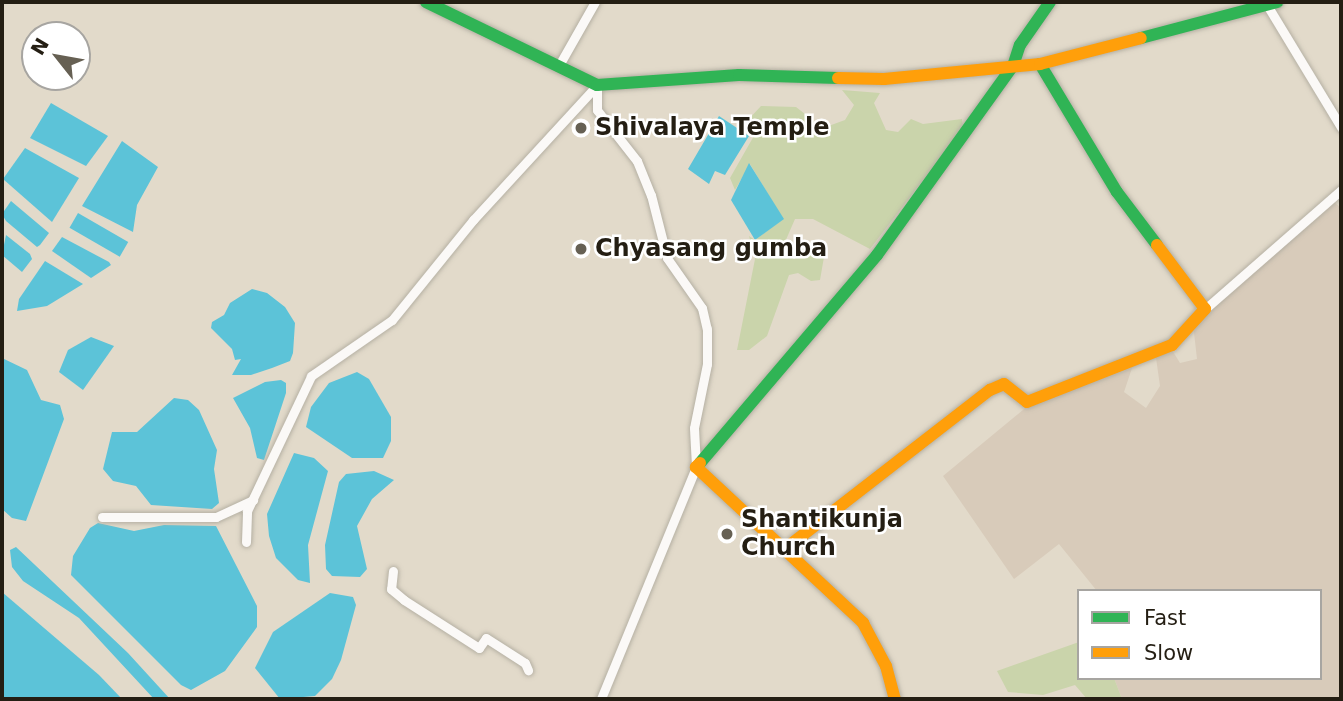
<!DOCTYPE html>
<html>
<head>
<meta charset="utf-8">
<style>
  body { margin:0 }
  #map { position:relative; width:1343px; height:701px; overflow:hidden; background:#e2daca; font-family:"DejaVu Sans",sans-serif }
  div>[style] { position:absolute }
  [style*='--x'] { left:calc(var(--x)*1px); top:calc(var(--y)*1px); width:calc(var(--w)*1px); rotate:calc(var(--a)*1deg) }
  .industrial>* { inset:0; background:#d8cbba }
  .green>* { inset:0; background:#cad4ab }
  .water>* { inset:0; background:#5cc3d8; transform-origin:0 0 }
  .roads { filter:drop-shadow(0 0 2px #b5b0a3) drop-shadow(0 0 2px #b5b0a3) }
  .street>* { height:9px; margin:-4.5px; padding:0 4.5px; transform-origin:4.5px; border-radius:4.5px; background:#fbf9f7 }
  .fast>* { height:12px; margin:-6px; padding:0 6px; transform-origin:6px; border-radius:6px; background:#30b455 }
  .slow>* { height:12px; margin:-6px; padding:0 6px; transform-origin:6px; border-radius:6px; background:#ff9f0a }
  .dots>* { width:19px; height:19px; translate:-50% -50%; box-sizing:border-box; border:4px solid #fff; border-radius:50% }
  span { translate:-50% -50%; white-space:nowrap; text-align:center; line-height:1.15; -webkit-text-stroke:5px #fff; paint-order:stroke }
  .poi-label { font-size:24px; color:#241e13; font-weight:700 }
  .left { translate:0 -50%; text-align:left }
  .frame { position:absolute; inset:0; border:4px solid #241e13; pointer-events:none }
  .legend { position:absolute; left:1077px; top:589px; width:245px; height:91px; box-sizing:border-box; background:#fff; border:2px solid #a7a5a1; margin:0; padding:9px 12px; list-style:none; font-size:21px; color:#241e13 }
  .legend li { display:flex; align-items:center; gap:14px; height:35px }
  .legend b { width:35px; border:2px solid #a7a5a1 }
  .north { position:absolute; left:21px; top:21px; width:70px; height:70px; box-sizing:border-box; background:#fff; border:2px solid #a7a5a1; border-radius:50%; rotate:301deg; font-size:19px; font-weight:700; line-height:28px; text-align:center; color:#241e13 }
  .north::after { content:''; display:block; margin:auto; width:24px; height:32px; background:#666053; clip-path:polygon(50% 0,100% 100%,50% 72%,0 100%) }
</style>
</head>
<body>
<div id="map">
  <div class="industrial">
    <i style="clip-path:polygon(1333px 201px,1341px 208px,1341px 699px,1122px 699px,1114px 678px,1320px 678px,1320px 591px,1097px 591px,1059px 544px,1014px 579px,943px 476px,1029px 405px,1132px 368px,1124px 392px,1146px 408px,1160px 386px,1156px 358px,1172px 350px,1180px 363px,1197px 359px,1193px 324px)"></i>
  </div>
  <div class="green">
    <i style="clip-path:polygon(842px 90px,880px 93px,874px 103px,886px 130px,898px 132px,911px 119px,923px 124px,962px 119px,963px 128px,870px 249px,813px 219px,795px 219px,785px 242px,824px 257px,820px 280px,811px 281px,798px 273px,789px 275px,767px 336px,749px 350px,737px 350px,755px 259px,749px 236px,755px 240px,783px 219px,750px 164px,735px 190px,730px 178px,759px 127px,747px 121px,761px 106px,796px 107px,823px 128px,845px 120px,854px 105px)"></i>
    <i style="clip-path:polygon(1079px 642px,1079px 678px,1114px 678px,1122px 699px,1087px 699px,1075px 685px,1043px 695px,1008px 692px,997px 671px)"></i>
  </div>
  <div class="water">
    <i style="clip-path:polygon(51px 103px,108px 136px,86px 166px,30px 138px)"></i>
    <i style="clip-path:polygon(719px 116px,749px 136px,725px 175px,715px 171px,709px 184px,688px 169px)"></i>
    <i style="clip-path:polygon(122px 141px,158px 167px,137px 205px,133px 232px,82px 206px)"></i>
    <i style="clip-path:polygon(25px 148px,79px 178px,52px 222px,3px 179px)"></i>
    <i style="clip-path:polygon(749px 163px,784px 219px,755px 240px,731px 200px)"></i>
    <i style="clip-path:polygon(11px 201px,49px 233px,40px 245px,37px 247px,6px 221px,2px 214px)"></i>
    <i style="left:78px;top:213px;width:58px;height:17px;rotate:30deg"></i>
    <i style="clip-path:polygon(6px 235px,30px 254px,32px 259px,22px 272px,2px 255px)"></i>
    <i style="clip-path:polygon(62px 237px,109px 262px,111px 265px,91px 278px,52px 251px)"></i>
    <i style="clip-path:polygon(45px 261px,83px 284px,47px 306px,17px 311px,19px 299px)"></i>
    <i style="clip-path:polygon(252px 289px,267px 293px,285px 307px,295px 323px,293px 353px,290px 361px,272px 368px,251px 375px,232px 375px,241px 359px,235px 360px,232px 349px,211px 328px,212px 322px,224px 315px,230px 303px)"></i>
    <i style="clip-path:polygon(91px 337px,114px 346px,83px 390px,59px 372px,68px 350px)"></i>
    <i style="clip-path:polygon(2px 358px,27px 370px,41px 400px,60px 405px,64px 419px,26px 521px,12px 518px,2px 509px)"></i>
    <i style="clip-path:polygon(357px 372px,369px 379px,391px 417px,391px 441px,383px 458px,352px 458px,306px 427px,311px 407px,329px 383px)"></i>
    <i style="clip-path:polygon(281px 380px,286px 383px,286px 393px,264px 460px,257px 458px,250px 428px,233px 398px,265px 382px)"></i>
    <i style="clip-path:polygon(174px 398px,188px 400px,199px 410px,217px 450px,214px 469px,219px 503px,212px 509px,151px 505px,136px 486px,113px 481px,103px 469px,112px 432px,137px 432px)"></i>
    <i style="clip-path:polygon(294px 453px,314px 458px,328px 471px,308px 545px,310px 583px,298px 580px,276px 558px,269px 536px,267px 514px)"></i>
    <i style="clip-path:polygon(374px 471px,394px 480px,372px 499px,357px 526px,367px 569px,360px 577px,332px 576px,326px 569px,325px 545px,339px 482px,346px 474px)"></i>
    <i style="clip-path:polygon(98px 523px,134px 531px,164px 525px,216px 526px,257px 606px,257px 627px,225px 671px,191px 690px,181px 685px,71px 575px,73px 556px,90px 528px)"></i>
    <i style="clip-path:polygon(16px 547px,128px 653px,170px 699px,154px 699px,79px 618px,23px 581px,12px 567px,10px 550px)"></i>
    <i style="clip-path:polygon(2px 592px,99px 675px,122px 699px,2px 699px)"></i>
    <i style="clip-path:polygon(330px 593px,353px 597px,356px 605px,341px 660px,332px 679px,315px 696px,280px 699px,255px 668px,273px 632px)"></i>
  </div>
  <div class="roads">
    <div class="street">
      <i style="--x:1267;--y:5;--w:143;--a:58.8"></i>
      <i style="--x:558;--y:67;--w:75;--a:-60.4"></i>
      <i style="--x:597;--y:85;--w:25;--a:90"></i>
      <i style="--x:597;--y:110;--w:65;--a:51.9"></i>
      <i style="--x:637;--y:161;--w:37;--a:68"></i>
      <i style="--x:651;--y:195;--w:65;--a:75.7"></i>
      <i style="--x:667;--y:258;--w:61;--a:55"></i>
      <i style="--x:702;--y:308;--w:22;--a:77"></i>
      <i style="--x:707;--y:329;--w:35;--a:90"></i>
      <i style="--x:707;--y:364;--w:65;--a:101.5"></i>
      <i style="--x:694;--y:428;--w:39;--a:87"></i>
      <i style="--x:696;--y:467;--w:251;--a:112.3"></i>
      <i style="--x:1205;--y:309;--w:181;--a:-41.2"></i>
      <i style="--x:102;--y:517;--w:114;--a:0"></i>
      <i style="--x:216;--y:517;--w:41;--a:-24.7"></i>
      <i style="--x:246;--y:542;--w:31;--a:-88"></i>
      <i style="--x:247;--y:511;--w:149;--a:-64.6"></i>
      <i style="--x:311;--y:376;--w:98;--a:-34.7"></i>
      <i style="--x:392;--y:320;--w:129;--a:-51"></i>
      <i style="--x:473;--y:220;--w:183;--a:-47.4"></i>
      <i style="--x:393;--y:571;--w:18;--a:96"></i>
      <i style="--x:391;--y:589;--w:17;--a:40"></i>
      <i style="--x:404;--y:600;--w:89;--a:32.6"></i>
      <i style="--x:479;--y:648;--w:12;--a:-55"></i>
      <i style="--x:486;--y:638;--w:46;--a:32.7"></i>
      <i style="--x:525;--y:663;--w:8;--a:67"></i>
    </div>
    <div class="fast">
      <i style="--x:426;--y:2;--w:190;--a:25.9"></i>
      <i style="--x:597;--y:85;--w:142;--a:-4"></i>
      <i style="--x:739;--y:75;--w:99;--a:1.7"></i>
      <i style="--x:1141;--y:38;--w:141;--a:-14.8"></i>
      <i style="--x:1040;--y:64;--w:149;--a:59"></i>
      <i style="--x:1117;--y:192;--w:66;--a:53"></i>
      <i style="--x:700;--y:463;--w:273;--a:-49.6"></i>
      <i style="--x:877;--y:255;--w:233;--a:-54.3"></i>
      <i style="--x:1013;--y:66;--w:22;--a:-72"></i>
      <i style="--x:1020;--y:45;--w:52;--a:-55.1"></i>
    </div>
    <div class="slow">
      <i style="--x:838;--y:78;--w:46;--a:1.2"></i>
      <i style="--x:884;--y:79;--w:157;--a:-5.5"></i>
      <i style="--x:1040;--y:64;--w:104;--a:-14.4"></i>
      <i style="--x:700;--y:463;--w:6;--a:135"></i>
      <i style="--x:696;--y:467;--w:229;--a:43"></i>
      <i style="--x:863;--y:623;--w:49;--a:61.9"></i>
      <i style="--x:886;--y:666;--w:34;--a:75"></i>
      <i style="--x:786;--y:548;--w:258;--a:-37.8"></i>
      <i style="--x:990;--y:390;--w:15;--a:-23"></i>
      <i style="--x:1004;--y:384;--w:29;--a:38"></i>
      <i style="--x:1027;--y:402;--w:156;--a:-21.5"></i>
      <i style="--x:1172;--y:345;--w:49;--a:-47.5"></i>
      <i style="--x:1205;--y:309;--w:80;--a:-126.9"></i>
    </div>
  </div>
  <div class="dots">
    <i style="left:581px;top:128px;background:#666053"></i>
    <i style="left:581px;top:249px;background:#666053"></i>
    <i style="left:727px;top:534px;background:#666053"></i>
  </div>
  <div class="poi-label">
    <span class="left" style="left:595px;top:128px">Shivalaya Temple</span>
    <span class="left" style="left:595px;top:249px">Chyasang gumba</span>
    <span class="left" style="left:741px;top:534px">Shantikunja<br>Church</span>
  </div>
  <div class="frame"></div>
  <ul class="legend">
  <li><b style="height:9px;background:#30b455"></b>Fast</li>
  <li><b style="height:9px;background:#ff9f0a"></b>Slow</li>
  </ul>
  <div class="north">N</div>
</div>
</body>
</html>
